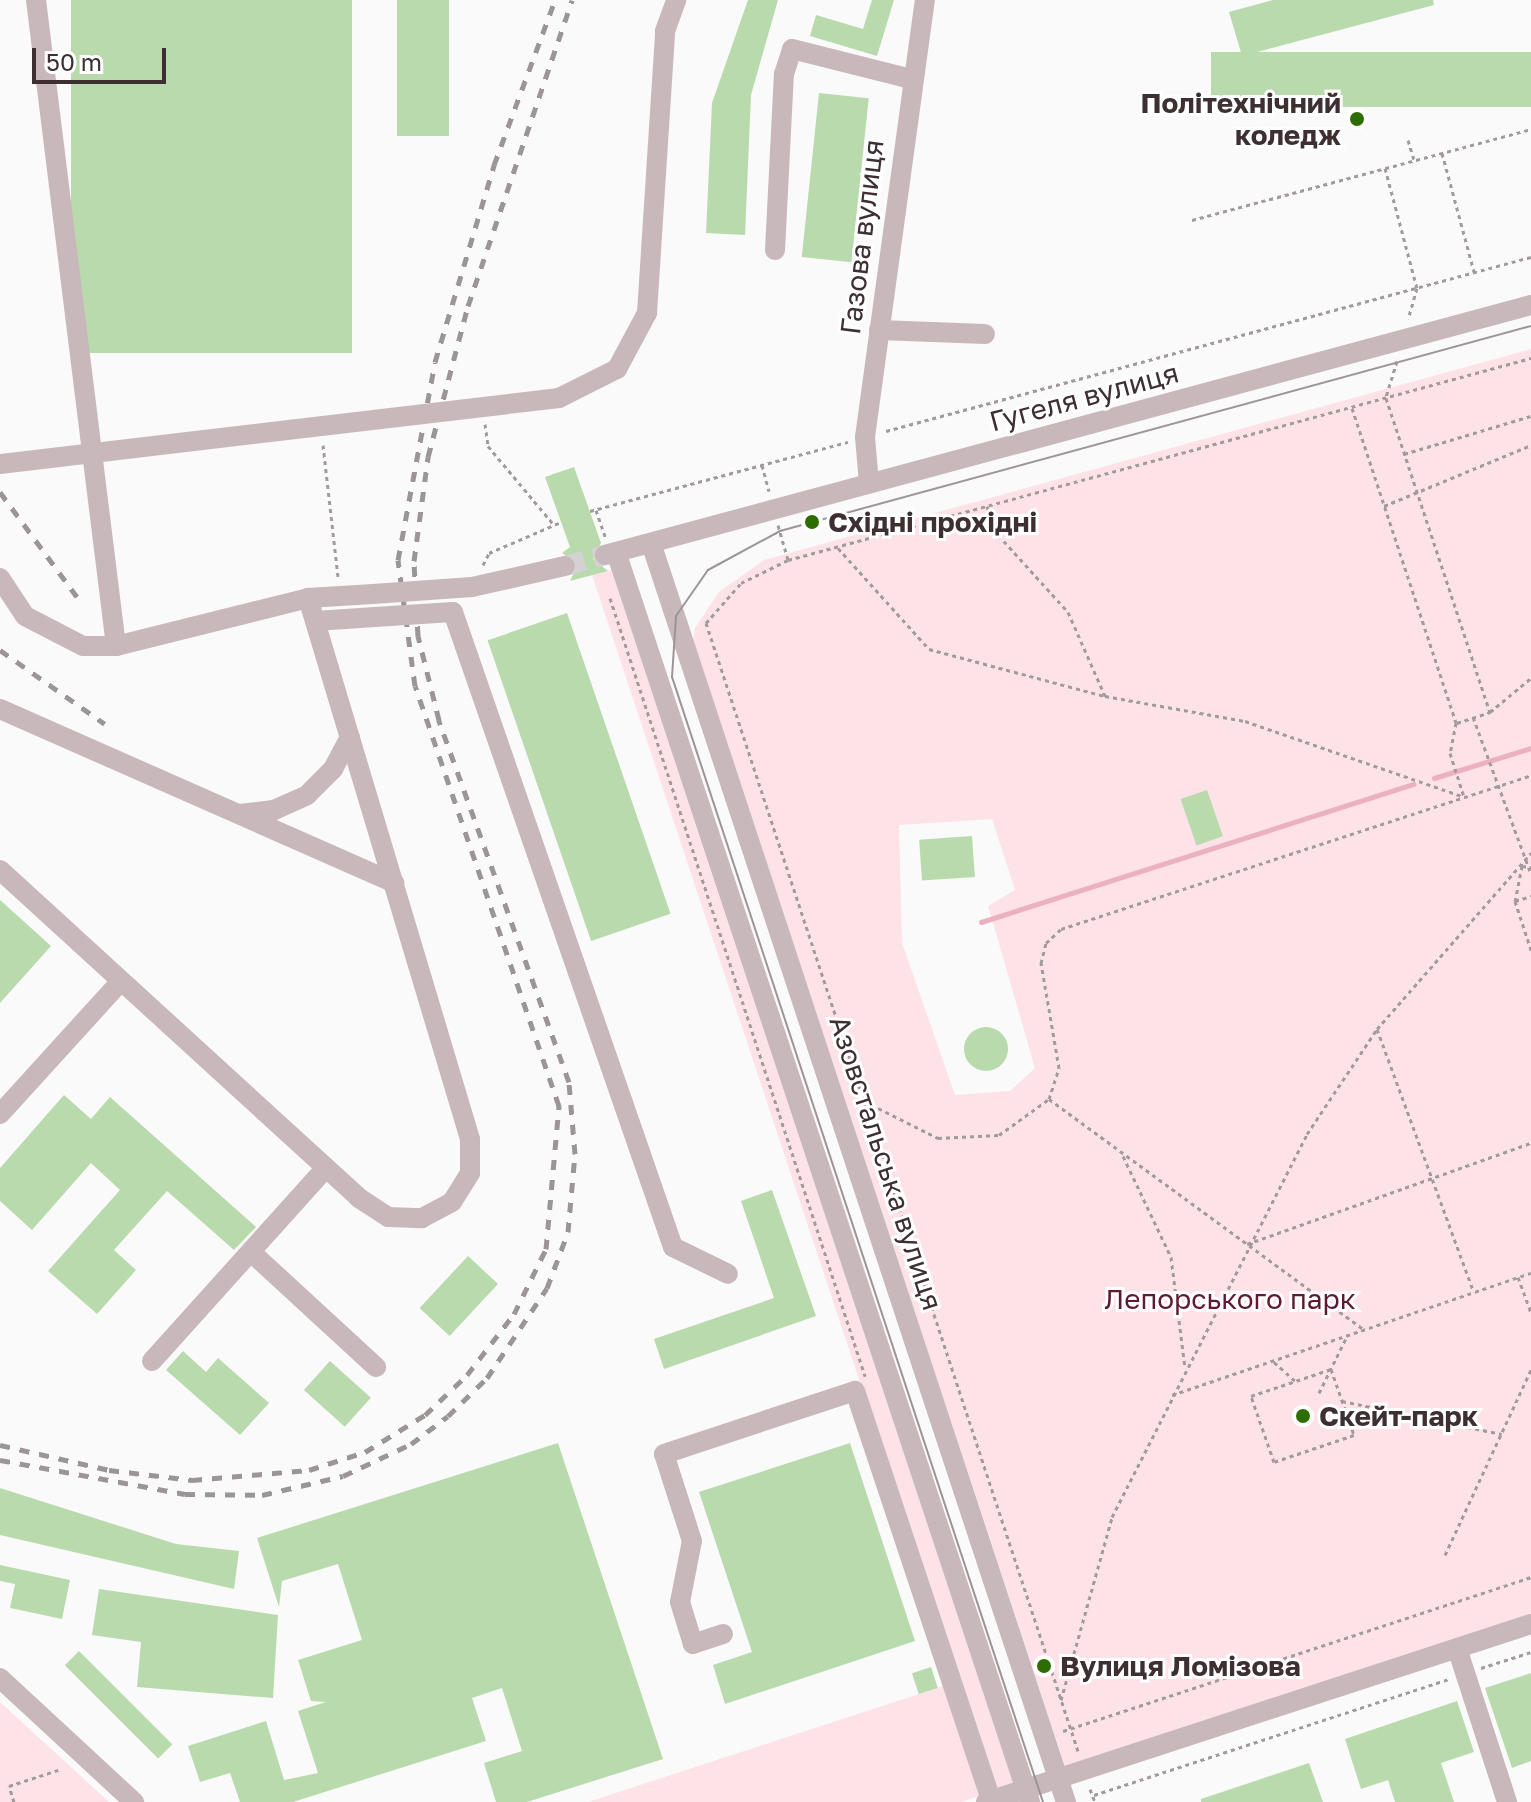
<!DOCTYPE html>
<html>
<head>
<meta charset="utf-8">
<style>
  body { margin:0 }
  #map { position:relative; width:1531px; height:1802px; overflow:hidden; background:#fafafa; font-family:"Golos Text",sans-serif }
  div>[style] { position:absolute }
  [style*='--x'] { left:calc(var(--x)*1px); top:calc(var(--y)*1px); width:calc(var(--w)*1px); rotate:calc(var(--a)*1deg) }
  .green>* { inset:0; background:#fde2e8 }
  .stream>* { height:5px; margin:-2.5px; padding:0 2.5px; transform-origin:2.5px; border-radius:2.5px; background:#ecb1bf }
  .building>* { inset:0; background:#b9daac; transform-origin:0 0 }
  .round { border-radius:50% }
  .minor-tunnel>* { height:20px; margin-top:-10px; transform-origin:0; background:repeating-linear-gradient(90deg,#d4d1d2 0 20px,transparent 0 30px) }
  .path>* { height:3px; margin-top:-1.5px; transform-origin:0; background:repeating-linear-gradient(90deg,#a29b9c 0 4px,transparent 0 8px) }
  .minor>* { height:20px; margin:-10px; padding:0 10px; transform-origin:10px; border-radius:10px; background:#c9b8bb }
  .tram>* { height:2px; margin:-1px; padding:0 1px; transform-origin:1px; border-radius:1px; background:#9c9596 }
  .rail>* { height:5px; margin-top:-2.5px; transform-origin:0; background:repeating-linear-gradient(90deg,#9c9596 0 10px,transparent 0 20px) }
  .minor-bridge>* { height:20px; margin:-10px; padding:0 10px; transform-origin:10px; border-radius:10px; background:#c9b8bb }
  .dots>* { width:22px; height:22px; translate:-50% -50%; box-sizing:border-box; border:4px solid #fff; border-radius:50% }
  span { translate:-50% -50%; white-space:nowrap; text-align:center; line-height:1.15; -webkit-text-stroke:6px #fff; paint-order:stroke }
  .poi-label { font-size:28px; color:#3d2f32; font-weight:700 }
  .right { translate:-100% -50%; text-align:right }
  .left { translate:0 -50%; text-align:left }
  .street-label { font-size:28px; color:#3d2f32 }
  .park-label { font-size:28px; color:#5f1a32 }
  .scale { position:absolute; left:32px; top:48px; width:134px; height:36px; box-sizing:border-box; border:4px solid #3d2f32; border-top:0; padding-left:10px; font-size:24px; line-height:28px; white-space:nowrap; color:#3d2f32; -webkit-text-stroke:6px #fff; paint-order:stroke }
</style>
</head>
<body>
<div id="map">
  <div class="green">
    <i style="clip-path:polygon(evenodd,1531px 349px,1531px 1617px,1066px 1769px,693px 640px,695px 628px,719px 592px,764px 560px,1531px 349px,992px 819px,1015px 890px,988px 906px,1035px 1068px,1010px 1091px,955px 1095px,902px 943px,899px 825px,992px 819px)"></i>
    <i style="clip-path:polygon(611px 570px,1014px 1785px,961px 1802px,588px 1802px,959px 1681px,592px 575px)"></i>
    <i style="clip-path:polygon(0 1702px,109px 1802px,0 1802px)"></i>
  </div>
  <div class="stream">
    <i style="--x:1434;--y:778;--w:102;--a:-17.2"></i>
    <i style="--x:981;--y:922;--w:454;--a:-17.7"></i>
  </div>
  <div class="building">
    <i style="left:71px;top:0;width:281px;height:353px"></i>
    <i style="left:397px;top:0;width:52px;height:136px"></i>
    <i style="clip-path:polygon(748px 0,778px 0,751px 95px,745px 235px,706px 233px,712px 103px)"></i>
    <i style="clip-path:polygon(872px 0,894px 0,877px 56px,810px 36px,816px 15px,863px 29px)"></i>
    <i style="clip-path:polygon(1273px 0,1433px 0,1434px 5px,1242px 56px,1229px 12px)"></i>
    <i style="left:1531px;top:52px;width:55px;height:320px;rotate:90deg"></i>
    <i style="left:819px;top:93px;width:50px;height:165px;rotate:6deg"></i>
    <i style="clip-path:polygon(574px 467px,601px 543px,593px 559px,608px 571px,570px 581px,578px 564px,562px 553px,570px 547px,545px 477px)"></i>
    <i style="left:567px;top:613px;width:318px;height:84px;rotate:71deg"></i>
    <i style="left:1207px;top:790px;width:49px;height:28px;rotate:71deg"></i>
    <i style="left:972px;top:836px;width:41px;height:53px;rotate:86deg"></i>
    <i style="clip-path:polygon(0 900px,51px 946px,0 1003px)"></i>
    <i class="round" style="left:964px;top:1027px;width:44px;height:44px"></i>
    <i style="clip-path:polygon(64px 1095px,91px 1119px,110px 1097px,256px 1227px,234px 1250px,167px 1191px,114px 1250px,136px 1270px,97px 1314px,48px 1271px,120px 1190px,91px 1163px,32px 1230px,0 1201px,0 1168px)"></i>
    <i style="clip-path:polygon(772px 1190px,816px 1316px,664px 1369px,654px 1339px,774px 1298px,741px 1201px)"></i>
    <i style="left:468px;top:1256px;width:41px;height:71px;rotate:43deg"></i>
    <i style="clip-path:polygon(183px 1351px,206px 1372px,218px 1358px,269px 1403px,240px 1435px,166px 1370px)"></i>
    <i style="left:330px;top:1361px;width:55px;height:39px;rotate:42deg"></i>
    <i style="clip-path:polygon(558px 1443px,663px 1759px,527px 1802px,496px 1802px,484px 1763px,522px 1751px,502px 1688px,472px 1698px,486px 1741px,293px 1802px,240px 1802px,230px 1773px,200px 1782px,188px 1746px,266px 1721px,284px 1780px,318px 1773px,298px 1711px,326px 1702px,311px 1701px,298px 1660px,362px 1640px,338px 1564px,282px 1581px,279px 1607px,257px 1538px)"></i>
    <i style="clip-path:polygon(850px 1443px,915px 1641px,725px 1704px,713px 1665px,752px 1652px,699px 1492px)"></i>
    <i style="clip-path:polygon(0 1488px,176px 1544px,239px 1551px,234px 1589px,0 1535px)"></i>
    <i style="clip-path:polygon(0 1565px,70px 1580px,62px 1619px,10px 1608px,15px 1584px,0 1581px)"></i>
    <i style="clip-path:polygon(99px 1589px,278px 1615px,273px 1698px,137px 1687px,141px 1642px,92px 1635px)"></i>
    <i style="left:79px;top:1651px;width:132px;height:20px;rotate:45deg"></i>
    <i style="left:931px;top:1667px;width:22px;height:20px;rotate:72deg"></i>
    <i style="clip-path:polygon(1531px 1673px,1531px 1761px,1512px 1768px,1485px 1688px)"></i>
    <i style="clip-path:polygon(1457px 1701px,1474px 1752px,1441px 1763px,1454px 1802px,1395px 1802px,1388px 1780px,1361px 1789px,1345px 1739px)"></i>
    <i style="clip-path:polygon(1309px 1763px,1323px 1802px,1201px 1802px,1201px 1799px)"></i>
  </div>
  <div class="minor-tunnel">
    <i style="--x:565;--y:566;--w:41;--a:-15.4"></i>
  </div>
  <div class="path">
    <i style="--x:1408;--y:140;--w:21;--a:73"></i>
    <i style="--x:1442;--y:153;--w:123;--a:74.9"></i>
    <i style="--x:1385;--y:168;--w:124;--a:75.1"></i>
    <i style="--x:1417;--y:288;--w:32;--a:106"></i>
    <i style="--x:1192;--y:220;--w:351;--a:-15"></i>
    <i style="--x:1397;--y:361;--w:39;--a:107"></i>
    <i style="--x:1386;--y:398;--w:331;--a:71.7"></i>
    <i style="--x:1352;--y:408;--w:332;--a:71.7"></i>
    <i style="--x:1456;--y:723;--w:31;--a:101"></i>
    <i style="--x:1450;--y:753;--w:46;--a:72.3"></i>
    <i style="--x:485;--y:424;--w:22;--a:82"></i>
    <i style="--x:488;--y:446;--w:103;--a:50.1"></i>
    <i style="--x:886;--y:431;--w:668;--a:-15.1"></i>
    <i style="--x:323;--y:445;--w:133;--a:83.5"></i>
    <i style="--x:1404;--y:454;--w:133;--a:-16.7"></i>
    <i style="--x:762;--y:465;--w:27;--a:75"></i>
    <i style="--x:987;--y:506;--w:24;--a:75"></i>
    <i style="--x:993;--y:529;--w:112;--a:47.9"></i>
    <i style="--x:1068;--y:612;--w:92;--a:66.2"></i>
    <i style="--x:1384;--y:506;--w:159;--a:-22.5"></i>
    <i style="--x:596;--y:510;--w:28;--a:71"></i>
    <i style="--x:590;--y:511;--w:267;--a:-15"></i>
    <i style="--x:778;--y:525;--w:36;--a:74"></i>
    <i style="--x:838;--y:548;--w:136;--a:48"></i>
    <i style="--x:929;--y:649;--w:182;--a:15"></i>
    <i style="--x:1105;--y:696;--w:142;--a:10.1"></i>
    <i style="--x:1245;--y:721;--w:232;--a:19.1"></i>
    <i style="--x:483;--y:565;--w:13;--a:-63"></i>
    <i style="--x:489;--y:553;--w:78;--a:-23.3"></i>
    <i style="--x:610;--y:598;--w:819;--a:71.85"></i>
    <i style="--x:1473;--y:717;--w:167;--a:69.7"></i>
    <i style="--x:1457;--y:723;--w:35;--a:-18"></i>
    <i style="--x:1490;--y:712;--w:53;--a:-39.7"></i>
    <i style="--x:1522;--y:866;--w:36;--a:101"></i>
    <i style="--x:1515;--y:901;--w:52;--a:71.9"></i>
    <i style="--x:1522;--y:866;--w:9;--a:6"></i>
    <i style="--x:1515;--y:901;--w:17;--a:-17"></i>
    <i style="--x:1377;--y:1029;--w:280;--a:69.8"></i>
    <i style="--x:1049;--y:1099;--w:391;--a:36.2"></i>
    <i style="--x:864;--y:1101;--w:83;--a:26.6"></i>
    <i style="--x:938;--y:1138;--w:61;--a:-2.8"></i>
    <i style="--x:999;--y:1135;--w:62;--a:-35.8"></i>
    <i style="--x:1049;--y:1099;--w:33;--a:-72"></i>
    <i style="--x:1059;--y:1068;--w:107;--a:-99.7"></i>
    <i style="--x:1041;--y:963;--w:21;--a:-76"></i>
    <i style="--x:1046;--y:943;--w:21;--a:-43"></i>
    <i style="--x:1061;--y:929;--w:495;--a:-18.1"></i>
    <i style="--x:1123;--y:1156;--w:112;--a:64.6"></i>
    <i style="--x:1171;--y:1257;--w:112;--a:82.8"></i>
    <i style="--x:1247;--y:1244;--w:301;--a:-19.6"></i>
    <i style="--x:1518;--y:1277;--w:38;--a:70"></i>
    <i style="--x:1274;--y:1362;--w:28;--a:42"></i>
    <i style="--x:1331;--y:1369;--w:70;--a:70.8"></i>
    <i style="--x:1354;--y:1435;--w:84;--a:161.4"></i>
    <i style="--x:1274;--y:1462;--w:70;--a:-109.2"></i>
    <i style="--x:1251;--y:1396;--w:84;--a:-18.6"></i>
    <i style="--x:1319;--y:1393;--w:64;--a:-63.8"></i>
    <i style="--x:1172;--y:1395;--w:379;--a:-18.8"></i>
    <i style="--x:1342;--y:1401;--w:163;--a:11.7"></i>
    <i style="--x:1445;--y:1555;--w:204;--a:-65.1"></i>
    <i style="--x:1481;--y:1668;--w:52;--a:-17.7"></i>
    <i style="--x:1061;--y:1700;--w:190;--a:-74.4"></i>
    <i style="--x:1112;--y:1517;--w:430;--a:-63"></i>
    <i style="--x:1307;--y:1134;--w:126;--a:-56.3"></i>
    <i style="--x:1377;--y:1029;--w:234;--a:-48.8"></i>
    <i style="--x:1063;--y:1731;--w:493;--a:-18.2"></i>
    <i style="--x:1078;--y:1751;--w:1188;--a:-108.25"></i>
    <i style="--x:706;--y:623;--w:53;--a:-48.8"></i>
    <i style="--x:741;--y:583;--w:52;--a:-26.1"></i>
    <i style="--x:788;--y:560;--w:770;--a:-15.21"></i>
    <i style="--x:1090;--y:1789;--w:14;--a:69"></i>
    <i style="--x:1094;--y:1795;--w:373;--a:-18.1"></i>
    <i style="--x:14;--y:1802;--w:17;--a:-107"></i>
    <i style="--x:9;--y:1786;--w:55;--a:-18.1"></i>
  </div>
  <div class="minor">
    <i style="--x:36;--y:0;--w:651;--a:82.94"></i>
    <i style="--x:775;--y:250;--w:176;--a:-87.1"></i>
    <i style="--x:784;--y:74;--w:26;--a:-72"></i>
    <i style="--x:792;--y:49;--w:123;--a:14.1"></i>
    <i style="--x:879;--y:330;--w:106;--a:2.2"></i>
    <i style="--x:559;--y:398;--w:65;--a:-26.6"></i>
    <i style="--x:617;--y:369;--w:64;--a:-61.8"></i>
    <i style="--x:647;--y:313;--w:283;--a:-86.3"></i>
    <i style="--x:665;--y:31;--w:33;--a:-70"></i>
    <i style="--x:869;--y:483;--w:46;--a:-95"></i>
    <i style="--x:865;--y:437;--w:441;--a:-82.2"></i>
    <i style="--x:651;--y:543;--w:1326;--a:71.76"></i>
    <i style="--x:616;--y:552;--w:1317;--a:71.68"></i>
    <i style="--x:605;--y:555;--w:959;--a:-15.11"></i>
    <i style="--x:0;--y:578;--w:45;--a:56.7"></i>
    <i style="--x:25;--y:616;--w:65;--a:27.3"></i>
    <i style="--x:83;--y:646;--w:33;--a:0"></i>
    <i style="--x:116;--y:646;--w:198;--a:-14"></i>
    <i style="--x:308;--y:598;--w:65;--a:-3.5"></i>
    <i style="--x:472;--y:587;--w:95;--a:-12.7"></i>
    <i style="--x:453;--y:612;--w:672;--a:70.89"></i>
    <i style="--x:673;--y:1247;--w:61;--a:26.1"></i>
    <i style="--x:315;--y:621;--w:60;--a:-3.8"></i>
    <i style="--x:0;--y:709;--w:431;--a:23.8"></i>
    <i style="--x:240;--y:814;--w:34;--a:-7"></i>
    <i style="--x:274;--y:810;--w:36;--a:-24"></i>
    <i style="--x:307;--y:795;--w:37;--a:-45"></i>
    <i style="--x:333;--y:769;--w:36;--a:-62"></i>
    <i style="--x:0;--y:870;--w:486;--a:42.4"></i>
    <i style="--x:359;--y:1198;--w:35;--a:33"></i>
    <i style="--x:388;--y:1217;--w:34;--a:2"></i>
    <i style="--x:422;--y:1218;--w:34;--a:-28"></i>
    <i style="--x:452;--y:1202;--w:34;--a:-58"></i>
    <i style="--x:470;--y:1173;--w:34;--a:-90"></i>
    <i style="--x:470;--y:1139;--w:565;--a:-106.67"></i>
    <i style="--x:0;--y:1114;--w:180;--a:-47.7"></i>
    <i style="--x:251;--y:1252;--w:170;--a:42.6"></i>
    <i style="--x:152;--y:1361;--w:260;--a:-48"></i>
    <i style="--x:723;--y:1634;--w:32;--a:162"></i>
    <i style="--x:693;--y:1644;--w:44;--a:-107.2"></i>
    <i style="--x:680;--y:1602;--w:62;--a:-78.9"></i>
    <i style="--x:692;--y:1541;--w:91;--a:-107.8"></i>
    <i style="--x:664;--y:1454;--w:201;--a:-18.3"></i>
    <i style="--x:855;--y:1391;--w:431;--a:71.6"></i>
    <i style="--x:1457;--y:1648;--w:162;--a:72"></i>
    <i style="--x:0;--y:1678;--w:183;--a:42.8"></i>
    <i style="--x:986;--y:1802;--w:573;--a:-18.09"></i>
  </div>
  <div class="tram">
    <i style="--x:1043;--y:1802;--w:1185;--a:-108.25"></i>
    <i style="--x:672;--y:677;--w:61;--a:-86.2"></i>
    <i style="--x:676;--y:616;--w:56;--a:-55.2"></i>
    <i style="--x:708;--y:570;--w:82;--a:-28.4"></i>
    <i style="--x:780;--y:531;--w:778;--a:-15.27"></i>
  </div>
  <div class="rail">
    <i style="--x:0;--y:492;--w:130;--a:53.7"></i>
    <i style="--x:0;--y:650;--w:128;--a:35.2"></i>
    <i style="--x:0;--y:1445;--w:112;--a:12.9"></i>
    <i style="--x:109;--y:1470;--w:84;--a:6.9"></i>
    <i style="--x:192;--y:1480;--w:117;--a:-4.9"></i>
    <i style="--x:309;--y:1470;--w:59;--a:-17.8"></i>
    <i style="--x:365;--y:1452;--w:70;--a:-31.7"></i>
    <i style="--x:425;--y:1415;--w:58;--a:-43.6"></i>
    <i style="--x:467;--y:1375;--w:77;--a:-52.4"></i>
    <i style="--x:514;--y:1314;--w:72;--a:-63.8"></i>
    <i style="--x:546;--y:1249;--w:144;--a:-84.8"></i>
    <i style="--x:559;--y:1106;--w:444;--a:-108.9"></i>
    <i style="--x:415;--y:686;--w:127;--a:-97.7"></i>
    <i style="--x:398;--y:560;--w:201;--a:-79.4"></i>
    <i style="--x:435;--y:362;--w:206;--a:-73.3"></i>
    <i style="--x:494;--y:165;--w:176;--a:-69.7"></i>
    <i style="--x:0;--y:1460;--w:188;--a:10.4"></i>
    <i style="--x:185;--y:1494;--w:77;--a:0.7"></i>
    <i style="--x:262;--y:1495;--w:83;--a:-13.2"></i>
    <i style="--x:343;--y:1476;--w:75;--a:-25.2"></i>
    <i style="--x:411;--y:1444;--w:46;--a:-37.1"></i>
    <i style="--x:448;--y:1416;--w:54;--a:-44.3"></i>
    <i style="--x:487;--y:1378;--w:108;--a:-56.3"></i>
    <i style="--x:547;--y:1288;--w:60;--a:-69.4"></i>
    <i style="--x:568;--y:1232;--w:78;--a:-84.9"></i>
    <i style="--x:575;--y:1154;--w:72;--a:-94.8"></i>
    <i style="--x:569;--y:1082;--w:385;--a:-109.8"></i>
    <i style="--x:439;--y:720;--w:87;--a:-104"></i>
    <i style="--x:418;--y:636;--w:75;--a:-93.1"></i>
    <i style="--x:414;--y:561;--w:105;--a:-82.3"></i>
    <i style="--x:428;--y:457;--w:156;--a:-75.2"></i>
    <i style="--x:468;--y:306;--w:323;--a:-71.2"></i>
  </div>
  <div class="minor-bridge">
    <i style="--x:0;--y:464;--w:563;--a:-6.73"></i>
    <i style="--x:373;--y:594;--w:99;--a:-4"></i>
    <i style="--x:375;--y:617;--w:78;--a:-3.7"></i>
  </div>
  <div class="dots">
    <i style="left:1357px;top:119px;background:#2e6d01"></i>
    <i style="left:812px;top:522px;background:#2e6d01"></i>
    <i style="left:1303px;top:1416px;background:#2e6d01"></i>
    <i style="left:1044px;top:1666px;background:#2e6d01"></i>
  </div>
  <div class="poi-label">
    <span class="right" style="left:1341px;top:119px">Політехнічний<br>коледж</span>
    <span class="left" style="left:828px;top:522px">Східні прохідні</span>
    <span class="left" style="left:1319px;top:1416px">Скейт-парк</span>
    <span class="left" style="left:1060px;top:1666px">Вулиця Ломізова</span>
  </div>
  <div class="street-label">
    <span style="left:862px;top:237px;rotate:-83deg">Газова вулиця</span>
    <span style="left:1084px;top:397px;rotate:-15deg">Гугеля вулиця</span>
    <span style="left:886px;top:1163px;rotate:72deg">Азовстальська вулиця</span>
  </div>
  <div class="park-label">
    <span style="left:1230px;top:1299px">Лепорського парк</span>
  </div>
  <div class="scale">50 m</div>
</div>
</body>
</html>
